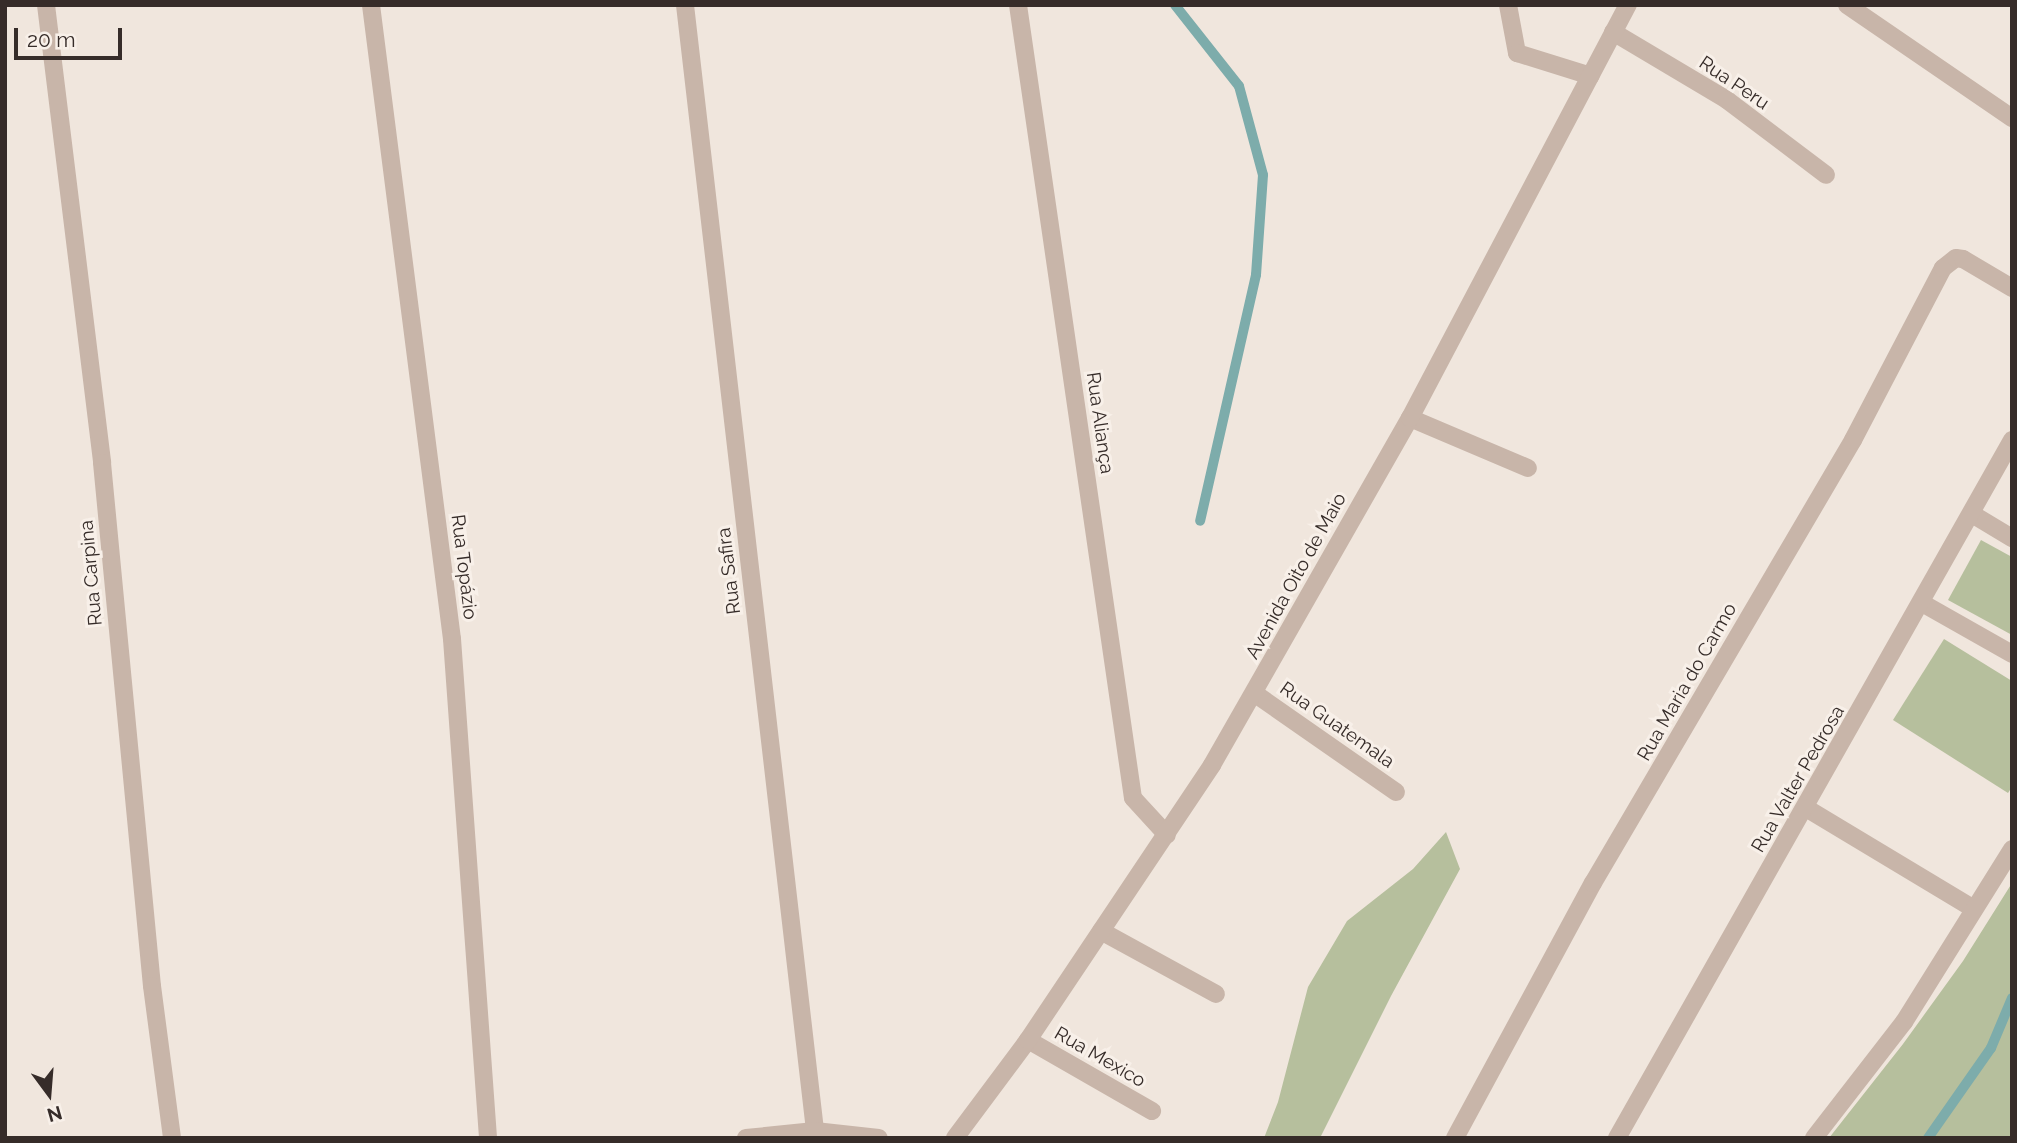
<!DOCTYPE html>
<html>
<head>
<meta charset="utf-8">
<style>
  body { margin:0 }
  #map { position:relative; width:2017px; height:1143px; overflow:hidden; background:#f0e6dd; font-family:Raleway,sans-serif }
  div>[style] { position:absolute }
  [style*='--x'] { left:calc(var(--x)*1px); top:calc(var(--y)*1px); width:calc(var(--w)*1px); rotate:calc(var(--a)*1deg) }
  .green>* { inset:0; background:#b6bf9d }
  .stream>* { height:10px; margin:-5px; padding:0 5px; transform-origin:5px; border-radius:5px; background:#7dacab }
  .minor>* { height:18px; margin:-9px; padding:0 9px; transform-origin:9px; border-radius:9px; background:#c8b5a9 }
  span { translate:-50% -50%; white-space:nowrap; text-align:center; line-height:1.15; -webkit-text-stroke:6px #f8f0e9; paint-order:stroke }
  .street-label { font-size:19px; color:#362c29 }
  .frame { position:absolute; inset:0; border:7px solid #362c29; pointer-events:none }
  .north { position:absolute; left:14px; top:1059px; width:70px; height:70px; -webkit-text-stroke:5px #f8f0e9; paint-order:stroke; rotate:164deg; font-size:19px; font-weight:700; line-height:28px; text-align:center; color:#362c29 }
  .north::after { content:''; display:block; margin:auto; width:24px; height:32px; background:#362c29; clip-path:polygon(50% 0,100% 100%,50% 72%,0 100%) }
  .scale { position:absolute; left:14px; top:28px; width:108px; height:32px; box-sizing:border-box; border:4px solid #362c29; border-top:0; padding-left:9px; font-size:21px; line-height:24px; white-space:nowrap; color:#362c29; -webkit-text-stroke:5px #f8f0e9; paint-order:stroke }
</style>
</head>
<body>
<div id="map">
  <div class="green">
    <i style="clip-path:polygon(1981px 540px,2012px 557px,2012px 635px,1948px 600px)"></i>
    <i style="clip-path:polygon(1944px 639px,2012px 681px,2012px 787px,2008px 793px,1893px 720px)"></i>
    <i style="clip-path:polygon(1446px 832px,1460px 869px,1391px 996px,1320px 1138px,1264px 1138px,1278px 1102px,1308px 987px,1347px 921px,1413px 869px)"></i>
    <i style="clip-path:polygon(2012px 883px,2012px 1138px,1829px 1138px,1903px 1044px,1963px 961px)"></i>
  </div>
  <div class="stream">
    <i style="--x:1175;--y:5;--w:103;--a:51.7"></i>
    <i style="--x:1239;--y:86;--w:92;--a:74.9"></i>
    <i style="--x:1263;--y:175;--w:100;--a:94"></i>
    <i style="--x:1256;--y:275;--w:252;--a:102.8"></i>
    <i style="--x:1928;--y:1138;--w:110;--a:-55"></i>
    <i style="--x:1991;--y:1048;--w:54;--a:-67.2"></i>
  </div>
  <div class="minor">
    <i style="--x:46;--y:5;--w:461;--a:83"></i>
    <i style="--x:102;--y:463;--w:525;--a:84.54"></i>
    <i style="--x:152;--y:986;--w:153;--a:82.5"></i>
    <i style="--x:371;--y:5;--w:639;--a:82.72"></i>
    <i style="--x:452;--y:639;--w:500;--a:85.87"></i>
    <i style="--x:685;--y:5;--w:1133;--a:83.41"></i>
    <i style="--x:1018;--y:5;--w:801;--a:81.75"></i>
    <i style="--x:1133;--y:798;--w:50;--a:47.4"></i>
    <i style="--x:1508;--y:5;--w:49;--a:79.4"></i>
    <i style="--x:1517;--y:53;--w:77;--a:17.3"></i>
    <i style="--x:1847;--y:5;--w:200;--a:34.4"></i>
    <i style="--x:1613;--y:32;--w:133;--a:30.8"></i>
    <i style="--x:1727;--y:100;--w:124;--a:37.1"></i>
    <i style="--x:1410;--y:418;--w:128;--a:23"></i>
    <i style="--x:1972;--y:514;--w:47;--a:31"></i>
    <i style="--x:1922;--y:603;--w:103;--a:29.5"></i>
    <i style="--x:1254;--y:693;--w:173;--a:34.9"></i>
    <i style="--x:1806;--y:808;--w:196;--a:31"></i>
    <i style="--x:1101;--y:931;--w:131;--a:28.7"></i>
    <i style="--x:1028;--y:1040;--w:143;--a:29.8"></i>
    <i style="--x:746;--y:1138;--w:69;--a:-5.8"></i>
    <i style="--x:815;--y:1131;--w:64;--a:6.2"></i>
    <i style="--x:955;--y:1138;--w:122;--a:-53.3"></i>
    <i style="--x:1028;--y:1040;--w:331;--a:-56.2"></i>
    <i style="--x:1212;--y:765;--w:400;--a:-60.3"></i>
    <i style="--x:1410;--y:418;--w:467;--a:-62.2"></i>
    <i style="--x:1455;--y:1138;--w:290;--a:-61.6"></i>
    <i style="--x:1593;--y:883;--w:514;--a:-59.59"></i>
    <i style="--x:1853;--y:440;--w:194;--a:-62.4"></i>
    <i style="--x:1943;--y:268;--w:16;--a:-38"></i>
    <i style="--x:1956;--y:258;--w:7;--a:8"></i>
    <i style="--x:1963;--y:259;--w:57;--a:30.6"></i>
    <i style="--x:1617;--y:1138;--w:802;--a:-60.49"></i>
    <i style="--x:1814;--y:1138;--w:147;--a:-52.2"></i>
    <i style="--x:1904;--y:1022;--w:204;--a:-58"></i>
  </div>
  <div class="street-label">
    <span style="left:1734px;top:83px;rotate:34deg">Rua Peru</span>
    <span style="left:1100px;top:423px;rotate:82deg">Rua Aliança</span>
    <span style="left:464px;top:567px;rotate:83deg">Rua Topázio</span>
    <span style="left:729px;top:571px;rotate:-97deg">Rua Safira</span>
    <span style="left:91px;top:573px;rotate:-95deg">Rua Carpina</span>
    <span style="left:1296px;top:576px;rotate:-61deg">Avenida Oito de Maio</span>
    <span style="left:1687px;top:682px;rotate:-60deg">Rua Maria do Carmo</span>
    <span style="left:1337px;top:725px;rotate:35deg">Rua Guatemala</span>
    <span style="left:1798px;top:779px;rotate:-60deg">Rua Valter Pedrosa</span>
    <span style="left:1100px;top:1057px;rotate:30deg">Rua Mexico</span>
  </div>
  <div class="frame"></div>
  <div class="north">N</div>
  <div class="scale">20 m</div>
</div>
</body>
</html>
